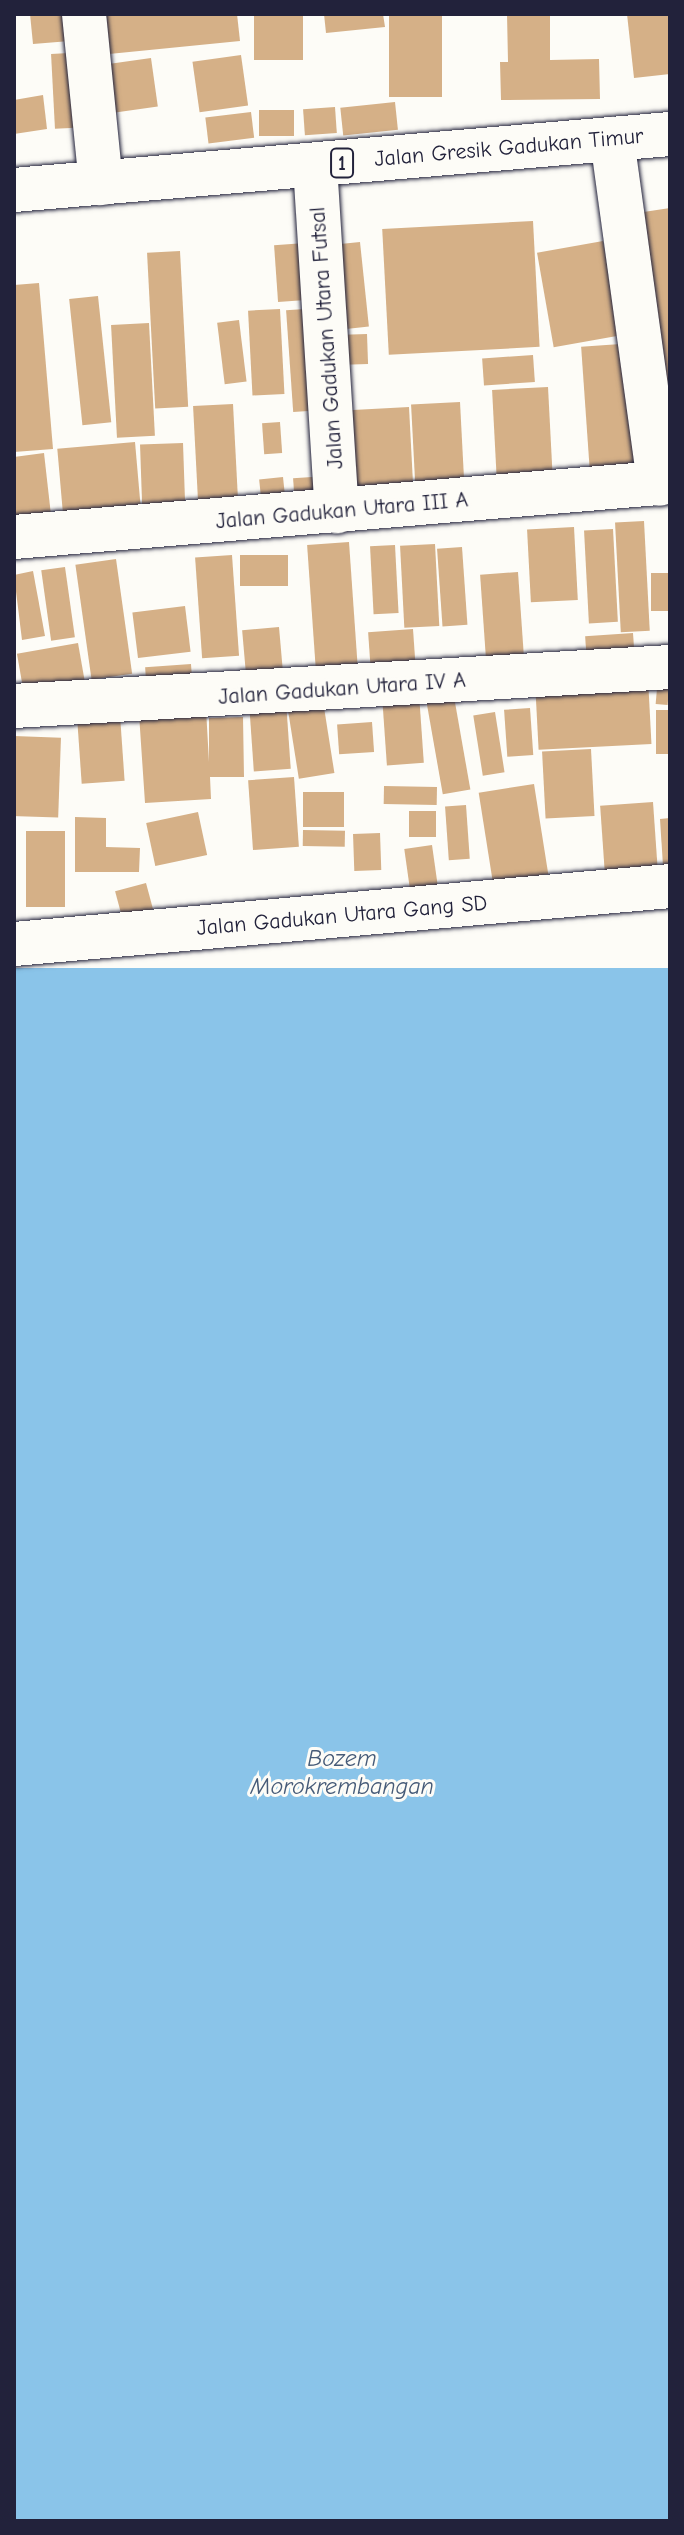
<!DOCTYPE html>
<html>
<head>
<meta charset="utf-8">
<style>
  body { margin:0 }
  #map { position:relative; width:684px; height:2535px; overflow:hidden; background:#fdfcf7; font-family:"Comic Neue",sans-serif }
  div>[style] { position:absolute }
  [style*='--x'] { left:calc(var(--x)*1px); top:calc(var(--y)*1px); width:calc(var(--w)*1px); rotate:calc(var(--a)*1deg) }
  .water>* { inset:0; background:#8ac4e9; transform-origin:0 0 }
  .building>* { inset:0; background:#d5b087; transform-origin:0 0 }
  .roads { filter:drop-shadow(0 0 2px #22223b) drop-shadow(0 0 2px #22223b) }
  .minor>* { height:44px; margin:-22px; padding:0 22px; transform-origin:22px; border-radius:22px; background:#fdfcf7 }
  .highway>* { height:44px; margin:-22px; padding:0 22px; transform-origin:22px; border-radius:22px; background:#fdfcf7 }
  span { translate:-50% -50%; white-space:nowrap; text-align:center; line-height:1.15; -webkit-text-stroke:6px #fdfcf7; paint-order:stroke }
  .shield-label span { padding:2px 6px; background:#fdfcf7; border:2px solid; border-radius:6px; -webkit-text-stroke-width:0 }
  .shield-label { font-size:20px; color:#22223b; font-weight:700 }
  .street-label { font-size:22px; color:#22223b }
  .water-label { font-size:24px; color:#465b78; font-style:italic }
  .frame { position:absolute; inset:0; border:16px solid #22223b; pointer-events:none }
</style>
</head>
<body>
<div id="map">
  <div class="water">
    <i style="left:670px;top:968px;width:1553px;height:658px;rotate:90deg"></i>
  </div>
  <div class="building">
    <i style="clip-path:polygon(30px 14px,80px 14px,82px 40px,33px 44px)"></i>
    <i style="clip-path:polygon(95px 14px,237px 14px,240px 41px,99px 55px)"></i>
    <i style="left:254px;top:14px;width:49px;height:46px"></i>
    <i style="clip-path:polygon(324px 14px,383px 14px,385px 27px,326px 33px)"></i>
    <i style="left:389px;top:14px;width:53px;height:83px"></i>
    <i style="clip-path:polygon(507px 14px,550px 14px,550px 60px,599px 59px,600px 99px,501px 100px,500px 62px,508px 62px)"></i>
    <i style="clip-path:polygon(627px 14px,670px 14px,670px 74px,634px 78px)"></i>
    <i style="left:87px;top:52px;width:75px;height:36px;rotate:87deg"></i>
    <i style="left:241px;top:55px;width:51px;height:49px;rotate:82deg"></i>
    <i style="left:151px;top:58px;width:49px;height:50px;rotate:82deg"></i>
    <i style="clip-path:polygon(43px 95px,47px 129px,14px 134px,14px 100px)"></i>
    <i style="left:395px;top:102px;width:28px;height:55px;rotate:84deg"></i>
    <i style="left:335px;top:107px;width:26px;height:32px;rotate:86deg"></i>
    <i style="left:294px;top:110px;width:26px;height:35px;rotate:90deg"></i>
    <i style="left:251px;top:112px;width:26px;height:46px;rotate:83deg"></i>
    <i style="clip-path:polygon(670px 208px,670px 437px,637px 213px)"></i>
    <i style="left:533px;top:221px;width:126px;height:151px;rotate:87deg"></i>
    <i style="left:603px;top:241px;width:96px;height:67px;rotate:80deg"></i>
    <i style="left:360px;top:242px;width:85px;height:32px;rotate:84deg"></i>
    <i style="left:305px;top:243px;width:57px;height:31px;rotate:86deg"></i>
    <i style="left:180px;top:251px;width:156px;height:33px;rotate:87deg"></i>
    <i style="clip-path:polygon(39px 283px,53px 449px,14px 452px,14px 285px)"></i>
    <i style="left:98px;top:296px;width:127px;height:29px;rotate:84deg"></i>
    <i style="left:320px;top:308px;width:102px;height:34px;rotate:86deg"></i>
    <i style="left:280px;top:309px;width:85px;height:32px;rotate:87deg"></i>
    <i style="left:239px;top:320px;width:62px;height:22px;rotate:83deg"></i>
    <i style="left:149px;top:323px;width:113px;height:38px;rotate:87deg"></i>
    <i style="left:367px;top:334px;width:30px;height:31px;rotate:88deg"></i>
    <i style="left:635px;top:343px;width:123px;height:54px;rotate:86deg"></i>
    <i style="left:533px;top:355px;width:27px;height:51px;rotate:86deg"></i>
    <i style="left:548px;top:387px;width:88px;height:56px;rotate:87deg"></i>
    <i style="left:460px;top:402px;width:84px;height:49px;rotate:87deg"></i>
    <i style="left:233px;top:404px;width:110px;height:40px;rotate:87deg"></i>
    <i style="left:409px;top:407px;width:83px;height:70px;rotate:87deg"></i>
    <i style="left:280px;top:422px;width:31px;height:18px;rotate:86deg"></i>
    <i style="left:135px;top:442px;width:82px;height:78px;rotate:85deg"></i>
    <i style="left:183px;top:443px;width:74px;height:43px;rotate:88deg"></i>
    <i style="clip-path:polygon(44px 453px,52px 524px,14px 529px,14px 457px)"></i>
    <i style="left:327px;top:476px;width:26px;height:34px;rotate:86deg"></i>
    <i style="left:283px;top:477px;width:28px;height:24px;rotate:84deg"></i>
    <i style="left:644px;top:521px;width:110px;height:29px;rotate:87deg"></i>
    <i style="left:574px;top:527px;width:73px;height:47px;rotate:87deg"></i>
    <i style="left:613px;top:529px;width:93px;height:29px;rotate:87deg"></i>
    <i style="left:349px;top:542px;width:137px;height:42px;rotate:86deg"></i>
    <i style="left:435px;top:544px;width:82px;height:35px;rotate:87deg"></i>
    <i style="left:395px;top:545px;width:68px;height:25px;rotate:87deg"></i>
    <i style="left:462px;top:547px;width:78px;height:25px;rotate:86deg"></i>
    <i style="left:232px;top:555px;width:101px;height:37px;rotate:86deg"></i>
    <i style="left:288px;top:555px;width:31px;height:48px;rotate:90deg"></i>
    <i style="left:116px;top:559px;width:116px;height:41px;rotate:82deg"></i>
    <i style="left:65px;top:567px;width:71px;height:24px;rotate:82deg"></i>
    <i style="clip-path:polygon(33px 571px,45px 636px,22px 640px,14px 575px)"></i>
    <i style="left:518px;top:572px;width:93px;height:38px;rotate:86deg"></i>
    <i style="left:670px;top:573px;width:38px;height:19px;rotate:90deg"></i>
    <i style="left:185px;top:606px;width:46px;height:53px;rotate:83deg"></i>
    <i style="left:279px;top:627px;width:56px;height:37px;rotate:85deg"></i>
    <i style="left:413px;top:629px;width:48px;height:45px;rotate:86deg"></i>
    <i style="left:633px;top:633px;width:29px;height:48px;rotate:86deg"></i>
    <i style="left:78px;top:643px;width:48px;height:62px;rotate:80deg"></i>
    <i style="left:191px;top:664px;width:27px;height:46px;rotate:86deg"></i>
    <i style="left:658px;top:677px;width:12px;height:27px;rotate:5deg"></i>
    <i style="left:648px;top:678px;width:66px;height:113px;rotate:87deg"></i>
    <i style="left:453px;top:691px;width:100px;height:28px;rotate:80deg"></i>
    <i style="left:419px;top:694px;width:69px;height:37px;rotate:86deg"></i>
    <i style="left:286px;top:701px;width:68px;height:37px;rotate:86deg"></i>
    <i style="left:323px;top:701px;width:73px;height:36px;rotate:81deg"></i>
    <i style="left:530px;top:708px;width:47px;height:26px;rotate:86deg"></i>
    <i style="clip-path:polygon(206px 709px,209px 762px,209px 718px,243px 717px,244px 777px,210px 777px,211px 799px,145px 803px,139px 714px)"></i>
    <i style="left:656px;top:710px;width:14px;height:44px"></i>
    <i style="left:495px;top:712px;width:61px;height:22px;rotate:81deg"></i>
    <i style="left:120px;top:715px;width:66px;height:43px;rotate:86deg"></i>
    <i style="left:372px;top:722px;width:30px;height:35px;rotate:86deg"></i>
    <i style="left:14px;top:736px;width:47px;height:80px;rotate:2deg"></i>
    <i style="left:591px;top:749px;width:67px;height:49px;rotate:87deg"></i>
    <i style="left:294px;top:777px;width:70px;height:46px;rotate:86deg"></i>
    <i style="left:534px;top:784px;width:91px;height:56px;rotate:81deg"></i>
    <i style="left:384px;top:786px;width:53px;height:18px;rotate:1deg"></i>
    <i style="left:303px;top:792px;width:41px;height:35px"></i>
    <i style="left:653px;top:802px;width:68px;height:53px;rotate:86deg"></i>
    <i style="left:466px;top:805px;width:54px;height:21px;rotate:86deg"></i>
    <i style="left:436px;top:811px;width:26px;height:27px;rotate:90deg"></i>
    <i style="left:198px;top:812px;width:44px;height:53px;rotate:78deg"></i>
    <i style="clip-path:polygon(75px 817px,106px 818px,106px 847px,140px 848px,139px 872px,75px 872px)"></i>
    <i style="clip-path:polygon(670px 818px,670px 866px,663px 866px,660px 819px)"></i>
    <i style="left:303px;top:830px;width:42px;height:16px;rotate:1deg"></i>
    <i style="left:26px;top:831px;width:39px;height:76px"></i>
    <i style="left:380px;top:833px;width:37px;height:27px;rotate:88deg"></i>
    <i style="left:432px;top:845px;width:41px;height:28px;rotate:82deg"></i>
    <i style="left:146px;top:883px;width:27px;height:32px;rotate:75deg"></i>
  </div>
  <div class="roads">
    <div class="minor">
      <i style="--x:84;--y:14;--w:170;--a:84.3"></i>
      <i style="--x:612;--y:139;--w:348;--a:82.2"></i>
      <i style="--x:315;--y:165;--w:347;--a:86.4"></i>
      <i style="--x:14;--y:537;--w:658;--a:-4.79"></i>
      <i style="--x:14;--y:706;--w:657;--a:-3.4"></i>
      <i style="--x:14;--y:944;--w:659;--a:-5.05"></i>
    </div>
    <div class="highway">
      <i style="--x:14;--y:190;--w:658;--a:-4.88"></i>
    </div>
  </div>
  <div class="shield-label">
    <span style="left:342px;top:163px">1</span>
  </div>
  <div class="street-label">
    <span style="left:509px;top:148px;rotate:-5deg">Jalan Gresik Gadukan Timur</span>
    <span style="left:327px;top:338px;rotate:-94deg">Jalan Gadukan Utara Futsal</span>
    <span style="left:342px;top:511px;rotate:-5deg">Jalan Gadukan Utara III A</span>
    <span style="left:342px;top:689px;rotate:-4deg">Jalan Gadukan Utara IV A</span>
    <span style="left:342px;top:916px;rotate:-5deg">Jalan Gadukan Utara Gang SD</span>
  </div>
  <div class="water-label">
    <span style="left:342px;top:1773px">Bozem<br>Morokrembangan</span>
  </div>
  <div class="frame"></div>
</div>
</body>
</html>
